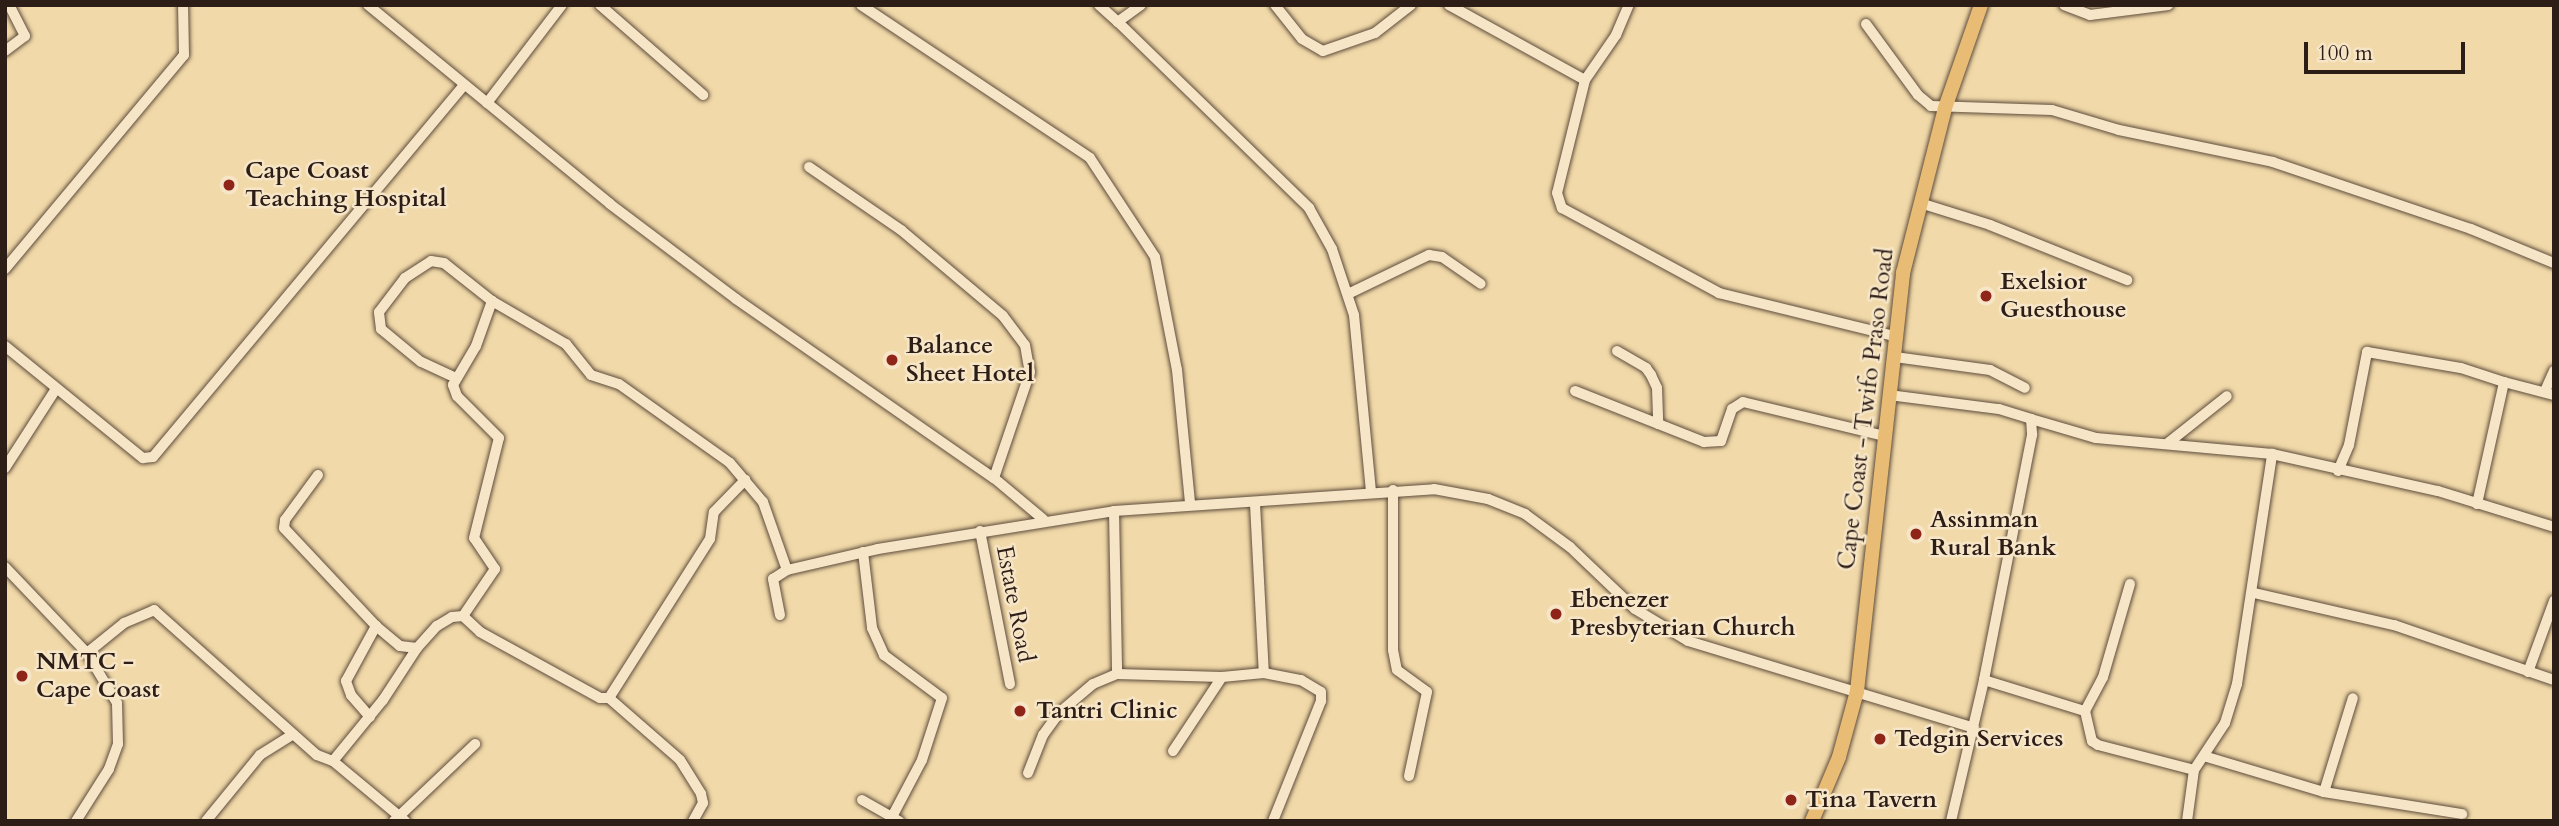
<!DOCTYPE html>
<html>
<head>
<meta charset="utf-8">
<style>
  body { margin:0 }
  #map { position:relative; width:2559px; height:826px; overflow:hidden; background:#f1d9a9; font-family:Cardo,serif }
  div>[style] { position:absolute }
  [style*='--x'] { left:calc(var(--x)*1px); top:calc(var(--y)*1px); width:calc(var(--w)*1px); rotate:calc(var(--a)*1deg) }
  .roads { filter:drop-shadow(0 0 2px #5e4c3c) drop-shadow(0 0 2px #5e4c3c) }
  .minor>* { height:10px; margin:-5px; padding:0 5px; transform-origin:5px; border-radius:5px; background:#f6e6c7 }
  .major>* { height:14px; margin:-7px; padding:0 7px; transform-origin:7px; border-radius:7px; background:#e8bc74 }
  .dots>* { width:19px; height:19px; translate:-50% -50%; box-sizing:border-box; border:4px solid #f6e6c7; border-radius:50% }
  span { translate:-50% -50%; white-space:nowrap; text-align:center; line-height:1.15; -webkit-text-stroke:5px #f6e6c7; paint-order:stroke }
  .poi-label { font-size:24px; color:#2d1d17; font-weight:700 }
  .left { translate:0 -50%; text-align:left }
  .street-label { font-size:24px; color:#2d1d17 }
  .frame { position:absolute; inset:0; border:7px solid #2d1d17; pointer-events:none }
  .scale { position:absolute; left:2304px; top:42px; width:161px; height:32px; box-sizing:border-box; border:4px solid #2d1d17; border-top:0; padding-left:9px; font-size:21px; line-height:24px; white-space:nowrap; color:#2d1d17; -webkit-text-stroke:5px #f6e6c7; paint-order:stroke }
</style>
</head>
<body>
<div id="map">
  <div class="roads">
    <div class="minor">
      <i style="--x:368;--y:5;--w:313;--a:39.4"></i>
      <i style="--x:610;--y:204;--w:158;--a:37"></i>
      <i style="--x:736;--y:299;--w:314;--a:34.8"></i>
      <i style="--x:994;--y:478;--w:64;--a:39.9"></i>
      <i style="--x:600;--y:5;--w:137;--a:41.1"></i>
      <i style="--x:861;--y:5;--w:275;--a:33.7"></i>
      <i style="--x:1090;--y:158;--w:118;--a:56.7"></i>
      <i style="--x:1155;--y:257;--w:115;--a:79"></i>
      <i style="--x:1177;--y:370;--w:134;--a:84.4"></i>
      <i style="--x:1099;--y:5;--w:25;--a:42"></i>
      <i style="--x:1141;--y:5;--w:29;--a:144"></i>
      <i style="--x:1118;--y:22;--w:267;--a:44.2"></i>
      <i style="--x:1309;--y:208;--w:47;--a:60.7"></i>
      <i style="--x:1332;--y:249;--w:70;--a:71.6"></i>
      <i style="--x:1354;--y:315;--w:178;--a:84.5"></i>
      <i style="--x:1275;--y:5;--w:43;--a:51.5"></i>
      <i style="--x:1302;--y:39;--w:24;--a:30"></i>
      <i style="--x:1323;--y:51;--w:55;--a:-19.1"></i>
      <i style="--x:1375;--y:33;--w:46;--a:-37.9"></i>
      <i style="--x:1449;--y:5;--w:155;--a:28.9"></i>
      <i style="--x:1585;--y:80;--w:55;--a:-55.4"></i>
      <i style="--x:1616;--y:35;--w:33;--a:-67"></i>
      <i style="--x:2064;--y:5;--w:28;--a:21"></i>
      <i style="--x:2090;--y:15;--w:79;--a:-7.3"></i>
      <i style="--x:1866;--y:24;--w:88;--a:53.8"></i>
      <i style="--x:1918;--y:95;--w:17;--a:40"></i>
      <i style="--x:1931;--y:106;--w:121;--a:1.9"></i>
      <i style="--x:2052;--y:110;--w:70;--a:16.6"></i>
      <i style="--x:2119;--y:130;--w:157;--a:11.7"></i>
      <i style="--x:2273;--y:162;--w:209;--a:18.7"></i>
      <i style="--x:2471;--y:229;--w:90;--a:22.3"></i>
      <i style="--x:5;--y:51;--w:25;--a:-37"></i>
      <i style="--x:25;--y:36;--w:35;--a:-117"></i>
      <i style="--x:1585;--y:80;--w:116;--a:103.9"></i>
      <i style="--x:1557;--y:193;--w:16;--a:72"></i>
      <i style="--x:1562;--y:208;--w:179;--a:28.4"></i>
      <i style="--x:1719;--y:293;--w:184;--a:13.8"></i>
      <i style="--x:487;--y:103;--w:123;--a:-52.6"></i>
      <i style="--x:809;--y:167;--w:112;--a:34.4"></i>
      <i style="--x:901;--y:230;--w:133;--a:40.1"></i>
      <i style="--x:1003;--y:316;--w:36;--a:53"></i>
      <i style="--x:1025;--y:345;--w:27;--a:80"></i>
      <i style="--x:1030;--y:372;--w:112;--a:108.8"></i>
      <i style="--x:1920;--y:203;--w:73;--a:17.4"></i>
      <i style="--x:1990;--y:225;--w:148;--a:21.9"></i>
      <i style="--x:5;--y:269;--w:279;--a:-50.1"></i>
      <i style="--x:184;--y:55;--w:50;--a:-91.1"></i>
      <i style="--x:1350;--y:293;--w:88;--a:-25.7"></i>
      <i style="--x:1429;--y:255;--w:13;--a:9"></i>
      <i style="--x:1442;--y:257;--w:47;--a:34.7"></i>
      <i style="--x:5;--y:346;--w:178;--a:39.1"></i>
      <i style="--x:143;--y:458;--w:10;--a:-6"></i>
      <i style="--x:153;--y:457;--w:485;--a:-50.1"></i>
      <i style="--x:1617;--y:351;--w:34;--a:30"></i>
      <i style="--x:1646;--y:368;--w:9;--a:54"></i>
      <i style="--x:1651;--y:375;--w:14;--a:65"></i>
      <i style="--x:1657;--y:388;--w:36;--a:88"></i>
      <i style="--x:1895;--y:357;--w:96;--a:7.8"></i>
      <i style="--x:1990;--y:370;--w:39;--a:27"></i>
      <i style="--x:456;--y:378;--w:38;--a:-155"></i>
      <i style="--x:421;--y:362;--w:52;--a:-140.5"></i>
      <i style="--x:381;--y:329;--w:17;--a:-97"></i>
      <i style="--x:379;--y:312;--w:43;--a:-52.6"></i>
      <i style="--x:405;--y:278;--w:31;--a:-33"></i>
      <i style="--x:431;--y:261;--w:13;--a:9"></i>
      <i style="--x:444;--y:263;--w:61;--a:38.4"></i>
      <i style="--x:1575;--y:391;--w:139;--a:21.6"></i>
      <i style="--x:1704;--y:442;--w:17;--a:-3"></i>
      <i style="--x:1721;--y:441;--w:34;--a:-71"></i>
      <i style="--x:1732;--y:409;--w:13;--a:-32"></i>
      <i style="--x:1743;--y:402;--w:146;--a:13.5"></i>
      <i style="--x:2545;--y:391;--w:22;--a:-66"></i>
      <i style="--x:1889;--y:395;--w:111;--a:7.3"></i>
      <i style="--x:1999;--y:409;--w:34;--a:17"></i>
      <i style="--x:2031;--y:419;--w:16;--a:86"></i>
      <i style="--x:2032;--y:435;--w:250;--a:101.1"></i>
      <i style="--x:2031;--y:419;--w:68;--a:16.3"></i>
      <i style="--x:2096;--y:438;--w:177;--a:5.2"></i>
      <i style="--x:2272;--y:454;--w:170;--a:12.6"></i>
      <i style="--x:2438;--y:491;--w:121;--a:17.2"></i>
      <i style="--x:2168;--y:443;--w:75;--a:-38.5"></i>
      <i style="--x:5;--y:468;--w:94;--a:-57.2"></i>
      <i style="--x:2338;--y:471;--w:28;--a:-67"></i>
      <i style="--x:2349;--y:445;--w:95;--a:-79"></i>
      <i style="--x:2367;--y:352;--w:95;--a:9.7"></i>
      <i style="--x:2461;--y:368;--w:45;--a:18"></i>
      <i style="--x:318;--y:475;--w:56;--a:126.3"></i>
      <i style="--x:285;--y:520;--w:8;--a:97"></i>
      <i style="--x:284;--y:528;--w:134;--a:46.8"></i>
      <i style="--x:376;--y:626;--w:31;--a:40"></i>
      <i style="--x:400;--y:646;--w:17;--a:7"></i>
      <i style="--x:1393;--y:490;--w:160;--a:90"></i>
      <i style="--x:1393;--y:650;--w:20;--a:79"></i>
      <i style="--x:1397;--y:670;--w:37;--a:36"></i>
      <i style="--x:1427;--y:692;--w:86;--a:102.1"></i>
      <i style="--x:1255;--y:504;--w:169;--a:87"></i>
      <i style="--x:2477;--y:504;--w:125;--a:-77.5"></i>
      <i style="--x:2504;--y:382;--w:52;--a:14.6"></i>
      <i style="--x:1114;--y:511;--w:163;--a:88.9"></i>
      <i style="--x:980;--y:531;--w:156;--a:78.9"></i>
      <i style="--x:863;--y:552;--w:77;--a:83.2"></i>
      <i style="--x:872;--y:628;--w:30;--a:66"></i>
      <i style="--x:884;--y:655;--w:72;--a:36.6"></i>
      <i style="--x:942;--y:698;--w:65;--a:107.9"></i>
      <i style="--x:922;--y:760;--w:64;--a:117.8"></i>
      <i style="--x:5;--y:567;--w:119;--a:46.4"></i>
      <i style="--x:87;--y:653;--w:58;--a:59"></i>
      <i style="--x:117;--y:703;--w:41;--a:88.6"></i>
      <i style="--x:118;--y:744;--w:27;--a:110"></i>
      <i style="--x:109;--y:769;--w:62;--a:122.4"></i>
      <i style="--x:2254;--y:593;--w:144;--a:12.9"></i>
      <i style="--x:2394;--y:625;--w:169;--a:19"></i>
      <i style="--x:780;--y:615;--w:37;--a:-101"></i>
      <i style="--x:773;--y:579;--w:17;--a:-33"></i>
      <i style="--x:787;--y:570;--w:93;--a:-13"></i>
      <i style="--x:878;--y:549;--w:239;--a:-9.1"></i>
      <i style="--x:1114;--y:511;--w:321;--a:-3.9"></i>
      <i style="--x:1434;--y:489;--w:55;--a:10.5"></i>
      <i style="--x:1488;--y:499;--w:40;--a:22"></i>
      <i style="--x:1525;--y:514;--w:56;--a:36.3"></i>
      <i style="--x:1570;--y:547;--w:90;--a:43.6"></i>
      <i style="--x:1635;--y:609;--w:62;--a:31.1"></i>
      <i style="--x:1688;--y:641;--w:299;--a:16.9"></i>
      <i style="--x:463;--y:616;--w:57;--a:-55.8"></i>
      <i style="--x:495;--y:569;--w:37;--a:-124"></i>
      <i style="--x:474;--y:538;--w:103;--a:-76"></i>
      <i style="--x:499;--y:438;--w:59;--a:-135"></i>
      <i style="--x:457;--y:396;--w:12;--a:-110"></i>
      <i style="--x:453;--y:385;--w:45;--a:-59.5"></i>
      <i style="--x:476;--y:346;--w:48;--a:-70.4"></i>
      <i style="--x:492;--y:301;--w:86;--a:30.2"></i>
      <i style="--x:566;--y:344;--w:40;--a:51"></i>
      <i style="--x:591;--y:375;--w:29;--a:18"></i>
      <i style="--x:619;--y:384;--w:136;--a:35.4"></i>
      <i style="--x:730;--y:463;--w:51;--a:49.8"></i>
      <i style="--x:763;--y:502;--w:72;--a:70.6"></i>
      <i style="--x:87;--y:653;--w:48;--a:-39"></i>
      <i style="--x:124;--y:623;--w:33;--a:-23"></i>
      <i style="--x:154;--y:610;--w:218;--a:41.7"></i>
      <i style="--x:317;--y:755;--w:17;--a:21"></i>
      <i style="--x:333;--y:761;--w:94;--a:39.8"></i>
      <i style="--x:2528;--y:672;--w:76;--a:-69.9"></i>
      <i style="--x:609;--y:698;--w:94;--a:41.1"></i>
      <i style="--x:680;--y:760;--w:40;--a:58"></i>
      <i style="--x:701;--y:794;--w:9;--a:77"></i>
      <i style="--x:703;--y:803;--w:21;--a:119"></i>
      <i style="--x:2085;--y:711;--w:31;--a:77"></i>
      <i style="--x:2092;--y:741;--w:7;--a:34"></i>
      <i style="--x:2098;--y:745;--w:99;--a:14.6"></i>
      <i style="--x:370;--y:717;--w:29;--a:-131"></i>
      <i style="--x:351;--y:695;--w:15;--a:-110"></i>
      <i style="--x:346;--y:681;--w:63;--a:-61.4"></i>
      <i style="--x:1173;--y:751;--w:89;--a:-56.5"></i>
      <i style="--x:2207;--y:757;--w:122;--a:16.7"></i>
      <i style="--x:2324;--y:792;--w:98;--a:-72.9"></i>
      <i style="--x:333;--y:761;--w:79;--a:-50.7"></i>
      <i style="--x:383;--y:700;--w:62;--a:-56.8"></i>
      <i style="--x:417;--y:648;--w:30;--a:-48"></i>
      <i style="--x:437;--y:626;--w:17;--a:-31"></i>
      <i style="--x:452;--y:617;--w:11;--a:-5"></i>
      <i style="--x:463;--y:616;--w:23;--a:43"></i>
      <i style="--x:480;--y:632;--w:137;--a:28.8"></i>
      <i style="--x:600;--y:698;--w:9;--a:0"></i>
      <i style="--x:609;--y:698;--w:188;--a:-57.6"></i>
      <i style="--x:710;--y:539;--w:27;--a:-82"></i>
      <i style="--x:714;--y:512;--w:45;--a:-45.9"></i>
      <i style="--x:1028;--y:773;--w:41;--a:-68.5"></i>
      <i style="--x:1043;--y:735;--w:29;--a:-54"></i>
      <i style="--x:1060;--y:712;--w:43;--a:-40.3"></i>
      <i style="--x:1093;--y:684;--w:26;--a:-23"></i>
      <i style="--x:1117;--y:674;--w:105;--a:1.6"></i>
      <i style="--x:1222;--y:677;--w:42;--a:-5.4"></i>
      <i style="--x:1264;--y:673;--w:38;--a:11"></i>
      <i style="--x:1301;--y:680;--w:23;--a:31"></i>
      <i style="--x:1321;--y:692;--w:9;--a:90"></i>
      <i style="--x:1321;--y:701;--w:129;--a:111.8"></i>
      <i style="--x:2324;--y:792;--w:140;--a:9.1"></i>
      <i style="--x:862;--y:800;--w:43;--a:29.6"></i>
      <i style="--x:206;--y:821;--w:85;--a:-50.7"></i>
      <i style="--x:260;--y:755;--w:39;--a:-32"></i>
      <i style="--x:394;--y:821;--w:112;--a:-43.5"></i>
      <i style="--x:1951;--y:821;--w:145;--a:-76.8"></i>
      <i style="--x:1984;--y:680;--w:106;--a:17.1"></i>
      <i style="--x:2085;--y:711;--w:38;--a:-62"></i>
      <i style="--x:2103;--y:677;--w:97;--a:-73.8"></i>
      <i style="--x:2187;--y:821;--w:51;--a:-82.2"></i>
      <i style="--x:2194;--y:770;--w:56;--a:-56.6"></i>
      <i style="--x:2225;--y:723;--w:41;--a:-72.9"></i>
      <i style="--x:2237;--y:684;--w:233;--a:-81.3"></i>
    </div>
    <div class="major">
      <i style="--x:1812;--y:821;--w:69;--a:-67.1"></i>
      <i style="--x:1839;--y:757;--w:68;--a:-74.7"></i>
      <i style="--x:1857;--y:691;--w:421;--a:-83.7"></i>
      <i style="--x:1903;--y:273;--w:170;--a:-75.7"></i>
      <i style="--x:1945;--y:108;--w:109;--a:-70.7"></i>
    </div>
  </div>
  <div class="dots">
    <i style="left:229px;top:185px;background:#8f2418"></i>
    <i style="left:1986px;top:296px;background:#8f2418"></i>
    <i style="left:892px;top:360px;background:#8f2418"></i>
    <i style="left:1916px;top:534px;background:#8f2418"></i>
    <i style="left:1556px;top:614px;background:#8f2418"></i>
    <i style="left:22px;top:676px;background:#8f2418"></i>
    <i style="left:1020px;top:711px;background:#8f2418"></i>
    <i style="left:1880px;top:739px;background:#8f2418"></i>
    <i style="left:1791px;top:800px;background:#8f2418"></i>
  </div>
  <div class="poi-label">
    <span class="left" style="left:245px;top:185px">Cape Coast<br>Teaching Hospital</span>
    <span class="left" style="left:2000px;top:296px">Exelsior<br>Guesthouse</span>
    <span class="left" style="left:906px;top:360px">Balance<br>Sheet Hotel</span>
    <span class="left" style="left:1930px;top:534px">Assinman<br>Rural Bank</span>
    <span class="left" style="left:1570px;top:614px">Ebenezer<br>Presbyterian Church</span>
    <span class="left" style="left:36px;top:676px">NMTC -<br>Cape Coast</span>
    <span class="left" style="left:1036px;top:711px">Tantri Clinic</span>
    <span class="left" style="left:1894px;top:739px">Tedgin Services</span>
    <span class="left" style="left:1805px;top:800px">Tina Tavern</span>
  </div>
  <div class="street-label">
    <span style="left:1866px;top:409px;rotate:-83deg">Cape Coast - Twifo Praso Road</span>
    <span style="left:1015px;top:604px;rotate:79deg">Estate Road</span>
  </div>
  <div class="frame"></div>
  <div class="scale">100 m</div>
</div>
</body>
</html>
